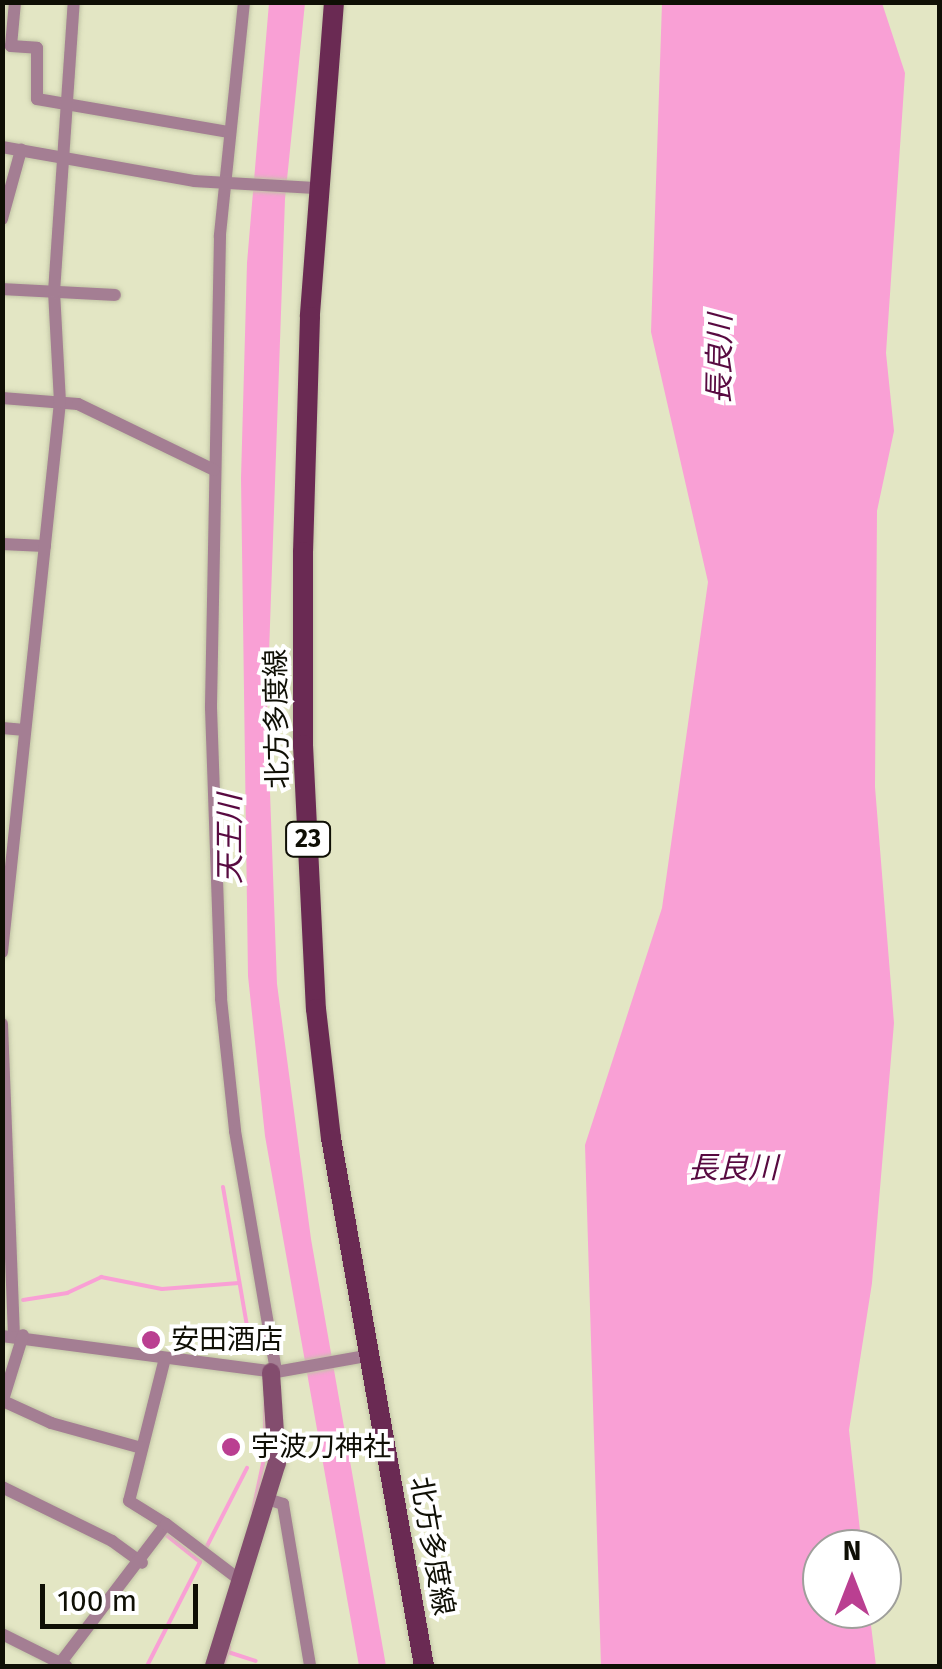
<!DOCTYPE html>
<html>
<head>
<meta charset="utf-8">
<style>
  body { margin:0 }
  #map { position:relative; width:942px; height:1669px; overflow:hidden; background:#e3e6c4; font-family:"Fira Sans","Noto Sans JP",sans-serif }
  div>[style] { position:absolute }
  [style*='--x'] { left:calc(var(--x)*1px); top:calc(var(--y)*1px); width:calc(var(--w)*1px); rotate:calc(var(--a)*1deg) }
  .water>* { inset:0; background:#f9a0d5 }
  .stream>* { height:4px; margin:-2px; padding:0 2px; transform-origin:2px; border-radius:2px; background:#f9a0d5 }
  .roads { filter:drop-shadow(0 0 2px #c1c4a5) drop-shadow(0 0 2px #c1c4a5) }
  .street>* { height:12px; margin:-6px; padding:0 6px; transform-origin:6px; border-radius:6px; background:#a47e93 }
  .secondary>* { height:18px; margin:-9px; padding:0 9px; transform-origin:9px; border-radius:9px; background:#834d6e }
  .primary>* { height:20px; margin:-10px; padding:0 10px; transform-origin:10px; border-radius:10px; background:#6a2a53 }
  .dots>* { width:28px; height:28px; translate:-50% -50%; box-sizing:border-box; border:5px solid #fff; border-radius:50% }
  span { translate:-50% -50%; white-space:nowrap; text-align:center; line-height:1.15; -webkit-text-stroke:8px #fff; paint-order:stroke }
  .shield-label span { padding:2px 8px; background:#fff; border:2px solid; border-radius:8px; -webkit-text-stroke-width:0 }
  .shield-label { font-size:25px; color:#0f0f05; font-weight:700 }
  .street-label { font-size:28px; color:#0f0f05 }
  .poi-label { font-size:28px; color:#0f0f05 }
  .left { translate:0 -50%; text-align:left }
  .water-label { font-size:30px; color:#580a41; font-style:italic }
  .frame { position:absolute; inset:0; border:5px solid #0f0f05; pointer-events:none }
  .north { position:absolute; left:802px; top:1529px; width:100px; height:100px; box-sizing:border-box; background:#fff; border:2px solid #9f9f9b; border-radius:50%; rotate:0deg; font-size:28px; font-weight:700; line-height:40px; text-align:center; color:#0f0f05 }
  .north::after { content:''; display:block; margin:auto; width:35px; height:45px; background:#ba3f91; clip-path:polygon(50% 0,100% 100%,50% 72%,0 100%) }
  .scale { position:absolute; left:40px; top:1584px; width:158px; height:45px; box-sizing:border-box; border:5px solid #0f0f05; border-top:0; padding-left:12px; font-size:30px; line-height:35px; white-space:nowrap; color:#0f0f05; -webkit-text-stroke:8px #fff; paint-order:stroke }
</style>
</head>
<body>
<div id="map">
  <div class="water">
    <i style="clip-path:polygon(269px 3px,305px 3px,285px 199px,267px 710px,277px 984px,311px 1239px,386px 1666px,359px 1666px,265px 1136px,248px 976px,241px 478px,247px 263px)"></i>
    <i style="clip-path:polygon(662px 3px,882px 3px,905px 73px,886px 353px,894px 431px,877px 511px,875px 787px,894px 1023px,872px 1283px,849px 1430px,862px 1549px,822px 1549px,822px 1609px,869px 1609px,876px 1666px,601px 1666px,585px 1145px,662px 908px,708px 582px,651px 332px)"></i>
  </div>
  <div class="stream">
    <i style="--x:223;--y:1187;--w:152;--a:80.2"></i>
    <i style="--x:23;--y:1300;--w:45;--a:-9"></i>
    <i style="--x:67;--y:1293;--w:38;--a:-25"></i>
    <i style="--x:101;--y:1277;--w:62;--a:11.1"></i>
    <i style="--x:162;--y:1289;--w:77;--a:-4.5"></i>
    <i style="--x:253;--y:1511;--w:58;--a:-78.1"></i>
    <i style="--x:265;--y:1454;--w:51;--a:-90"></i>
    <i style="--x:206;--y:1548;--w:90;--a:-62.9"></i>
    <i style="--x:228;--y:1652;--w:29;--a:18"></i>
    <i style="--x:147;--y:1666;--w:117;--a:-63"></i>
    <i style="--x:200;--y:1562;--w:45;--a:-141.3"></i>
    <i style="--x:223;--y:1666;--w:20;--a:-72"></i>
  </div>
  <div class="roads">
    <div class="street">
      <i style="--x:15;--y:2;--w:44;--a:95.2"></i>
      <i style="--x:11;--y:46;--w:26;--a:4"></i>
      <i style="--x:37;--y:48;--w:51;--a:90"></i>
      <i style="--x:37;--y:99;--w:195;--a:9.8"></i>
      <i style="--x:244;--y:2;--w:235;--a:95.9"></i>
      <i style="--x:220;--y:236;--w:472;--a:91.1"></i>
      <i style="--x:211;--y:708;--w:291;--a:88"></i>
      <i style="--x:221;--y:999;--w:133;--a:83.9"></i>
      <i style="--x:235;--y:1131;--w:244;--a:80.3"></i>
      <i style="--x:2;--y:147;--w:196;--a:10"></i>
      <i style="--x:195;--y:181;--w:123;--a:3.3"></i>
      <i style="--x:2;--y:219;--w:72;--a:-74.6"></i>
      <i style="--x:2;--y:289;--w:113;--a:3"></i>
      <i style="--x:2;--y:398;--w:76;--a:4.5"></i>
      <i style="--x:78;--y:404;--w:151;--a:25.9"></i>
      <i style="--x:2;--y:544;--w:43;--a:2.7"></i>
      <i style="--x:2;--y:728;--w:23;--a:5"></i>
      <i style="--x:2;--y:952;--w:553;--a:-83.98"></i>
      <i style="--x:60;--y:402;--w:110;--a:-93.1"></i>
      <i style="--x:54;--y:292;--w:291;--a:-86.1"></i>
      <i style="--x:2;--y:1024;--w:310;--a:87.8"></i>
      <i style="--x:2;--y:1336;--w:276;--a:7.5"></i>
      <i style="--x:276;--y:1372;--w:97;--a:-10.1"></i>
      <i style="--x:165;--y:1358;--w:147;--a:104.1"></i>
      <i style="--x:129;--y:1501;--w:44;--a:31.9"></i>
      <i style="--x:3;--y:1401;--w:53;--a:24.6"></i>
      <i style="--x:51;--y:1423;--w:94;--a:15.4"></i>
      <i style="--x:2;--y:1403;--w:71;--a:-72.8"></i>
      <i style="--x:2;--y:1487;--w:123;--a:26.1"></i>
      <i style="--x:112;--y:1541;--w:37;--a:36"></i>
      <i style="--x:267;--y:1499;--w:17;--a:17"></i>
      <i style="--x:283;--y:1504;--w:164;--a:80.5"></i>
      <i style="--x:2;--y:1634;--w:72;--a:26.6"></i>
      <i style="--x:58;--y:1666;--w:178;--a:-52.7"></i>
      <i style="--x:166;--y:1524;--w:94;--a:37.2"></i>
    </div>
    <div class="secondary">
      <i style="--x:214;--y:1666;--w:213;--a:-72.8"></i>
      <i style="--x:277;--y:1463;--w:91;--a:-93.8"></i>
    </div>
    <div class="primary">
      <i style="--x:334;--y:2;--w:316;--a:94.4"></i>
      <i style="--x:310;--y:317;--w:235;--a:91.7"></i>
      <i style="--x:303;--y:552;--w:193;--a:90"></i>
      <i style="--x:303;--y:745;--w:264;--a:87.2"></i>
      <i style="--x:316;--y:1009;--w:130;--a:83.4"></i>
      <i style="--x:331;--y:1138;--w:536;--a:80.01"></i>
    </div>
  </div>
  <div class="dots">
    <i style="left:151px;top:1340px;background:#ba3f91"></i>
    <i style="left:231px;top:1447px;background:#ba3f91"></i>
  </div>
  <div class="shield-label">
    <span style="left:308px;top:839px">23</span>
  </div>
  <div class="street-label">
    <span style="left:277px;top:719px;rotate:-91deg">北方多度線</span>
    <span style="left:432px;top:1546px;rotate:80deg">北方多度線</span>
  </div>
  <div class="poi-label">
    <span class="left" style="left:171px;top:1340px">安田酒店</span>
    <span class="left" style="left:251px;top:1447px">宇波刀神社</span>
  </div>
  <div class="water-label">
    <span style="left:720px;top:359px;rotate:-89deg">長良川</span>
    <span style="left:230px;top:839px;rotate:-90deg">天王川</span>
    <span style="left:733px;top:1168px">長良川</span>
  </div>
  <div class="frame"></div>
  <div class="north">N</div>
  <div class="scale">100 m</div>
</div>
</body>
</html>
